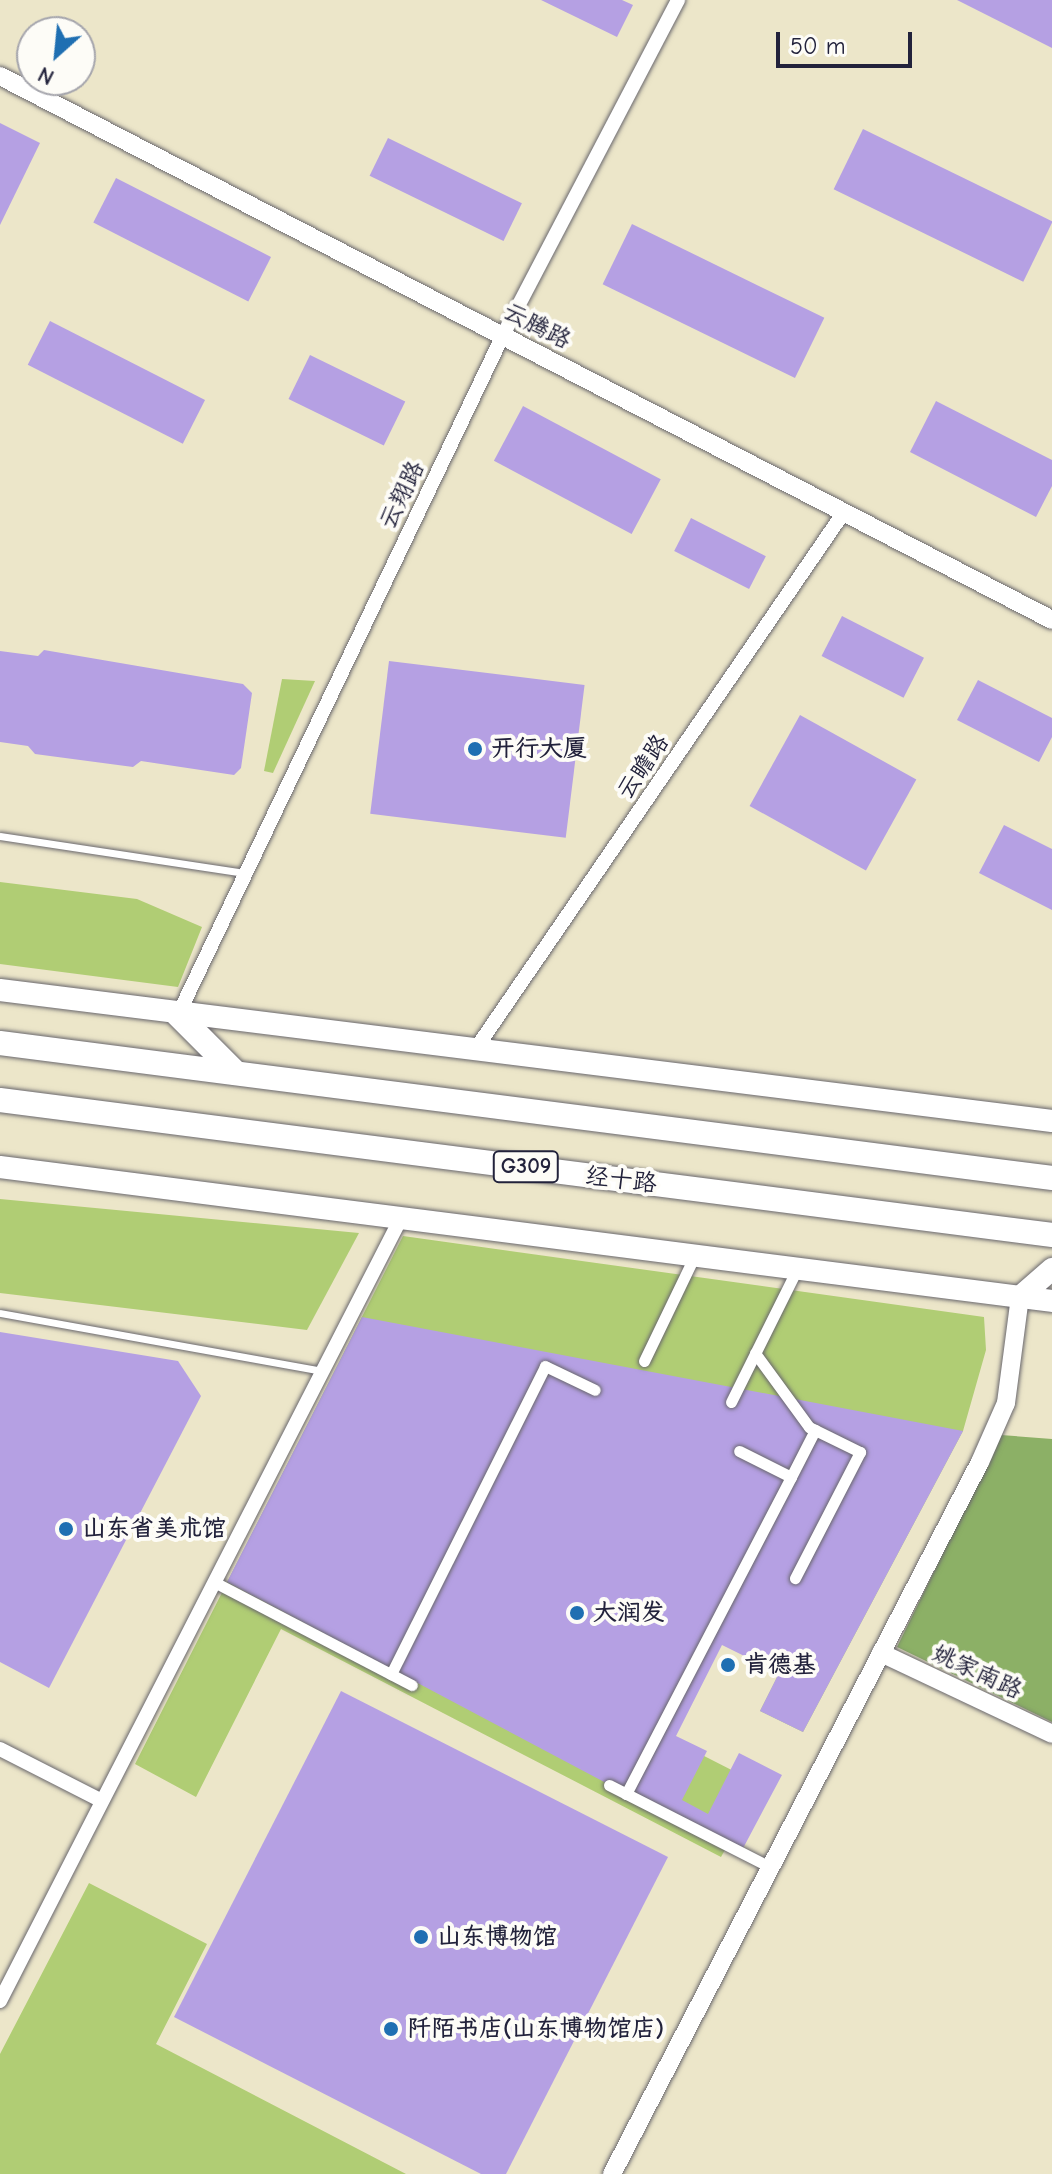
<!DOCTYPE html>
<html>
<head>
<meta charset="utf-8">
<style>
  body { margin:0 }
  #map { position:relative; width:1052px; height:2174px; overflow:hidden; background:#ece6c9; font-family:"Comic Neue","LXGW WenKai TC",sans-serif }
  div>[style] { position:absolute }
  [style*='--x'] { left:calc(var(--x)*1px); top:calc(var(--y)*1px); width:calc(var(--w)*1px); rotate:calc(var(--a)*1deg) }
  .green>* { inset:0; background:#b0cd74 }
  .forest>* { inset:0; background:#8cb066 }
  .building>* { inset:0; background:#b5a0e3; transform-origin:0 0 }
  .roads { filter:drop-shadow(0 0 2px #69676d) drop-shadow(0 0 2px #69676d) }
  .service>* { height:7px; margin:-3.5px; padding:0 3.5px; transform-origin:3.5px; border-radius:3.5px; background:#fff }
  .pedestrian>* { height:11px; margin:-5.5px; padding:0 5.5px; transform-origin:5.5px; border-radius:5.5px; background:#fff }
  .minor>* { height:14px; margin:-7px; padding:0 7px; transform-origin:7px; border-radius:7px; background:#fff }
  .tertiary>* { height:18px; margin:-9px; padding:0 9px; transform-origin:9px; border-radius:9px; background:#fff }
  .secondary>* { height:22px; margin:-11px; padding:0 11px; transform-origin:11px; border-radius:11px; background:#fff }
  .trunk>* { height:24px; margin:-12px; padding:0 12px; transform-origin:12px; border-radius:12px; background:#fff }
  .dots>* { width:22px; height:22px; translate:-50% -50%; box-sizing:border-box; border:4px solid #fdfcf7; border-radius:50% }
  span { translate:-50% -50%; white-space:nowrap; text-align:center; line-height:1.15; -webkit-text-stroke:8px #fdfcf7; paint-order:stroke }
  .shield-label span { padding:2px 6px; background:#fdfcf7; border:2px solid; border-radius:6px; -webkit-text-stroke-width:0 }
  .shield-label { font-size:22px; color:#22223b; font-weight:700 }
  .street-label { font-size:24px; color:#22223b }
  .poi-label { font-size:24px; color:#22223b; font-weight:700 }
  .left { translate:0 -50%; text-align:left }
  .north { position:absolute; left:16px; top:16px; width:80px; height:80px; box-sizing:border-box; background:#fdfcf7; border:2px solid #a5a5ac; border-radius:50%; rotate:207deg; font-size:22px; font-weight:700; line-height:32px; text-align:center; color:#22223b }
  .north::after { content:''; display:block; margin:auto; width:28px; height:36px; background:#1f6fb2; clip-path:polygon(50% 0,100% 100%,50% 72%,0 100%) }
  .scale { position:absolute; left:776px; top:32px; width:136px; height:36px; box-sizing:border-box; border:4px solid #22223b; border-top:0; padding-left:10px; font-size:24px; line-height:28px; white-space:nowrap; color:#22223b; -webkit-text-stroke:6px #fdfcf7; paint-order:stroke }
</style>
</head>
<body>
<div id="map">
  <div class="green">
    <i style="clip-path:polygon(282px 679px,315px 681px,273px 773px,264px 771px)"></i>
    <i style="clip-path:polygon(0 882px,137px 899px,202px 927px,178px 987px,0 964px)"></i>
    <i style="clip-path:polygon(0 1199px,359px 1233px,307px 1330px,0 1293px)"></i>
    <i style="clip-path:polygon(403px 1236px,984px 1317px,986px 1350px,963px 1431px,803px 1732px,760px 1711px,820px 1592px,750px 1554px,657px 1732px,761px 1785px,721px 1857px,281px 1629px,196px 1797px,135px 1764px)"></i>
    <i style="clip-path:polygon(89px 1883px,207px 1944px,156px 2044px,406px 2174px,0 2174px,0 2054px)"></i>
  </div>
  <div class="forest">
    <i style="clip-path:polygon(1001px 1435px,1052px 1439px,1052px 1722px,897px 1647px)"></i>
  </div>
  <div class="building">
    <i style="clip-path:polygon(541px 0,622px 0,633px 5px,617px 37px)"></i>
    <i style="clip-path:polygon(957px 0,1052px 0,1052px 48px)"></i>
    <i style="clip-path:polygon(0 123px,40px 143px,0 225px)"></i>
    <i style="left:863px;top:129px;width:211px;height:67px;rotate:26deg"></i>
    <i style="left:388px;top:138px;width:149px;height:42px;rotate:26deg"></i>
    <i style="left:116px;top:178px;width:174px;height:50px;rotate:27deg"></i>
    <i style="left:632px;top:224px;width:214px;height:67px;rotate:26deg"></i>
    <i style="left:50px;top:321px;width:174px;height:49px;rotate:27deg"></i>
    <i style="left:310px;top:355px;width:106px;height:49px;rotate:26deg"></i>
    <i style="clip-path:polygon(936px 401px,1052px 460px,1052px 486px,1036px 517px,910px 452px)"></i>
    <i style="left:523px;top:406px;width:156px;height:62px;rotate:28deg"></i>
    <i style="left:691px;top:518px;width:84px;height:37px;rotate:27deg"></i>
    <i style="left:842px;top:616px;width:92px;height:45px;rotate:27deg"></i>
    <i style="clip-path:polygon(44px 650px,243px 684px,252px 693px,241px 768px,234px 775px,141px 761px,133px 767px,35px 754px,28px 746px,0 742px,0 651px,38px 656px)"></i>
    <i style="left:389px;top:661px;width:197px;height:154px;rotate:7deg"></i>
    <i style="clip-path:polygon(978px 680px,1052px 718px,1052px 737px,1039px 762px,957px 720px)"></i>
    <i style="left:800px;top:715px;width:133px;height:104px;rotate:29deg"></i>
    <i style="clip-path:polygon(1004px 825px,1052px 849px,1052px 910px,979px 873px)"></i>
    <i style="clip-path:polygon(362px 1317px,963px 1431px,803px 1732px,760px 1711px,779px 1673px,722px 1645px,676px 1736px,707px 1751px,682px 1800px,708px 1814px,739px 1753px,782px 1775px,740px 1854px,227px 1582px)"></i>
    <i style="clip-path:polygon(0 1332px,178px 1361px,201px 1396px,49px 1688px,0 1662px)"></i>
    <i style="clip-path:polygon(341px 1691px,668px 1857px,506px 2174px,481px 2174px,174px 2017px)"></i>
  </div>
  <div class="roads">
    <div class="service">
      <i style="--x:0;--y:836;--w:249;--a:8.6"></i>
      <i style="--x:0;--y:1313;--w:327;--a:10.2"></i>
    </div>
    <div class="pedestrian">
      <i style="--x:755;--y:1353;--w:92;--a:53.9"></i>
      <i style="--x:809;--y:1427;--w:57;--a:26.1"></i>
      <i style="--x:860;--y:1452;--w:142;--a:117.3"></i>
      <i style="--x:644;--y:1361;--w:115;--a:-64.3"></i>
      <i style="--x:731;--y:1402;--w:148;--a:-63.6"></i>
      <i style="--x:791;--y:1477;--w:53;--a:-62.9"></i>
      <i style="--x:214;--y:1582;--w:223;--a:27.5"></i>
      <i style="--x:391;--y:1674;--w:344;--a:-63.4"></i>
      <i style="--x:545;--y:1366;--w:55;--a:25.6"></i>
      <i style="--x:609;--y:1785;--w:181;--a:27"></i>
      <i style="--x:626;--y:1794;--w:357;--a:-62.5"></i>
      <i style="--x:791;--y:1477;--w:58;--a:-153.4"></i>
    </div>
    <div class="minor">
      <i style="--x:178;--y:1015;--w:754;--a:-64.45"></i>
      <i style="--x:503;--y:335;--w:378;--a:-62.4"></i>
      <i style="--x:477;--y:1047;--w:649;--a:-55.55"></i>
      <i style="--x:0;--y:1749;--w:114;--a:27"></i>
      <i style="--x:0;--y:2001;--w:880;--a:-62.88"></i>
    </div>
    <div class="tertiary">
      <i style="--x:0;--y:76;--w:1184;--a:27.34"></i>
      <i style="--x:881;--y:1653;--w:189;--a:25.3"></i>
      <i style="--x:612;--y:2174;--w:801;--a:-62.67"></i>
      <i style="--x:980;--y:1462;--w:64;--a:-66.2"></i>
      <i style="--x:1006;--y:1403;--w:107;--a:-82.5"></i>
    </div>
    <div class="secondary">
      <i style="--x:0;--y:990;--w:1060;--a:7.1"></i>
      <i style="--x:0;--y:1167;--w:1060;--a:7.26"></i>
      <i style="--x:1020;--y:1297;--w:43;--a:-41.2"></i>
    </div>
    <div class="trunk">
      <i style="--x:178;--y:1015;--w:82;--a:45"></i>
      <i style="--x:0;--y:1043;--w:1061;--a:7.31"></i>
      <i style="--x:0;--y:1100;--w:1061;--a:7.31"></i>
    </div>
  </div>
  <div class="dots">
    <i style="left:475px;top:749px;background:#1f6fb2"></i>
    <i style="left:66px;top:1529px;background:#1f6fb2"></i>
    <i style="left:577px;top:1613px;background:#1f6fb2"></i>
    <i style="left:728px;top:1665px;background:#1f6fb2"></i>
    <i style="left:421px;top:1937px;background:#1f6fb2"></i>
    <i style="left:391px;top:2029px;background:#1f6fb2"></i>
  </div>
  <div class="shield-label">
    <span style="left:526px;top:1167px">G309</span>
  </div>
  <div class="street-label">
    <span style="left:537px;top:326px;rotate:27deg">云腾路</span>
    <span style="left:402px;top:495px;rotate:-64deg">云翔路</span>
    <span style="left:643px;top:767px;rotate:-56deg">云瞻路</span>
    <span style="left:621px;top:1180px;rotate:7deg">经十路</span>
    <span style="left:977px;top:1672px;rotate:25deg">姚家南路</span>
  </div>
  <div class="poi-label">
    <span class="left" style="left:491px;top:749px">开行大厦</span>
    <span class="left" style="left:82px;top:1529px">山东省美术馆</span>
    <span class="left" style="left:593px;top:1613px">大润发</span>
    <span class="left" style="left:744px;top:1665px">肯德基</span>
    <span class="left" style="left:437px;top:1937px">山东博物馆</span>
    <span class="left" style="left:407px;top:2029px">阡陌书店(山东博物馆店)</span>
  </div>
  <div class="north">N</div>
  <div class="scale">50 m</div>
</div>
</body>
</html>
